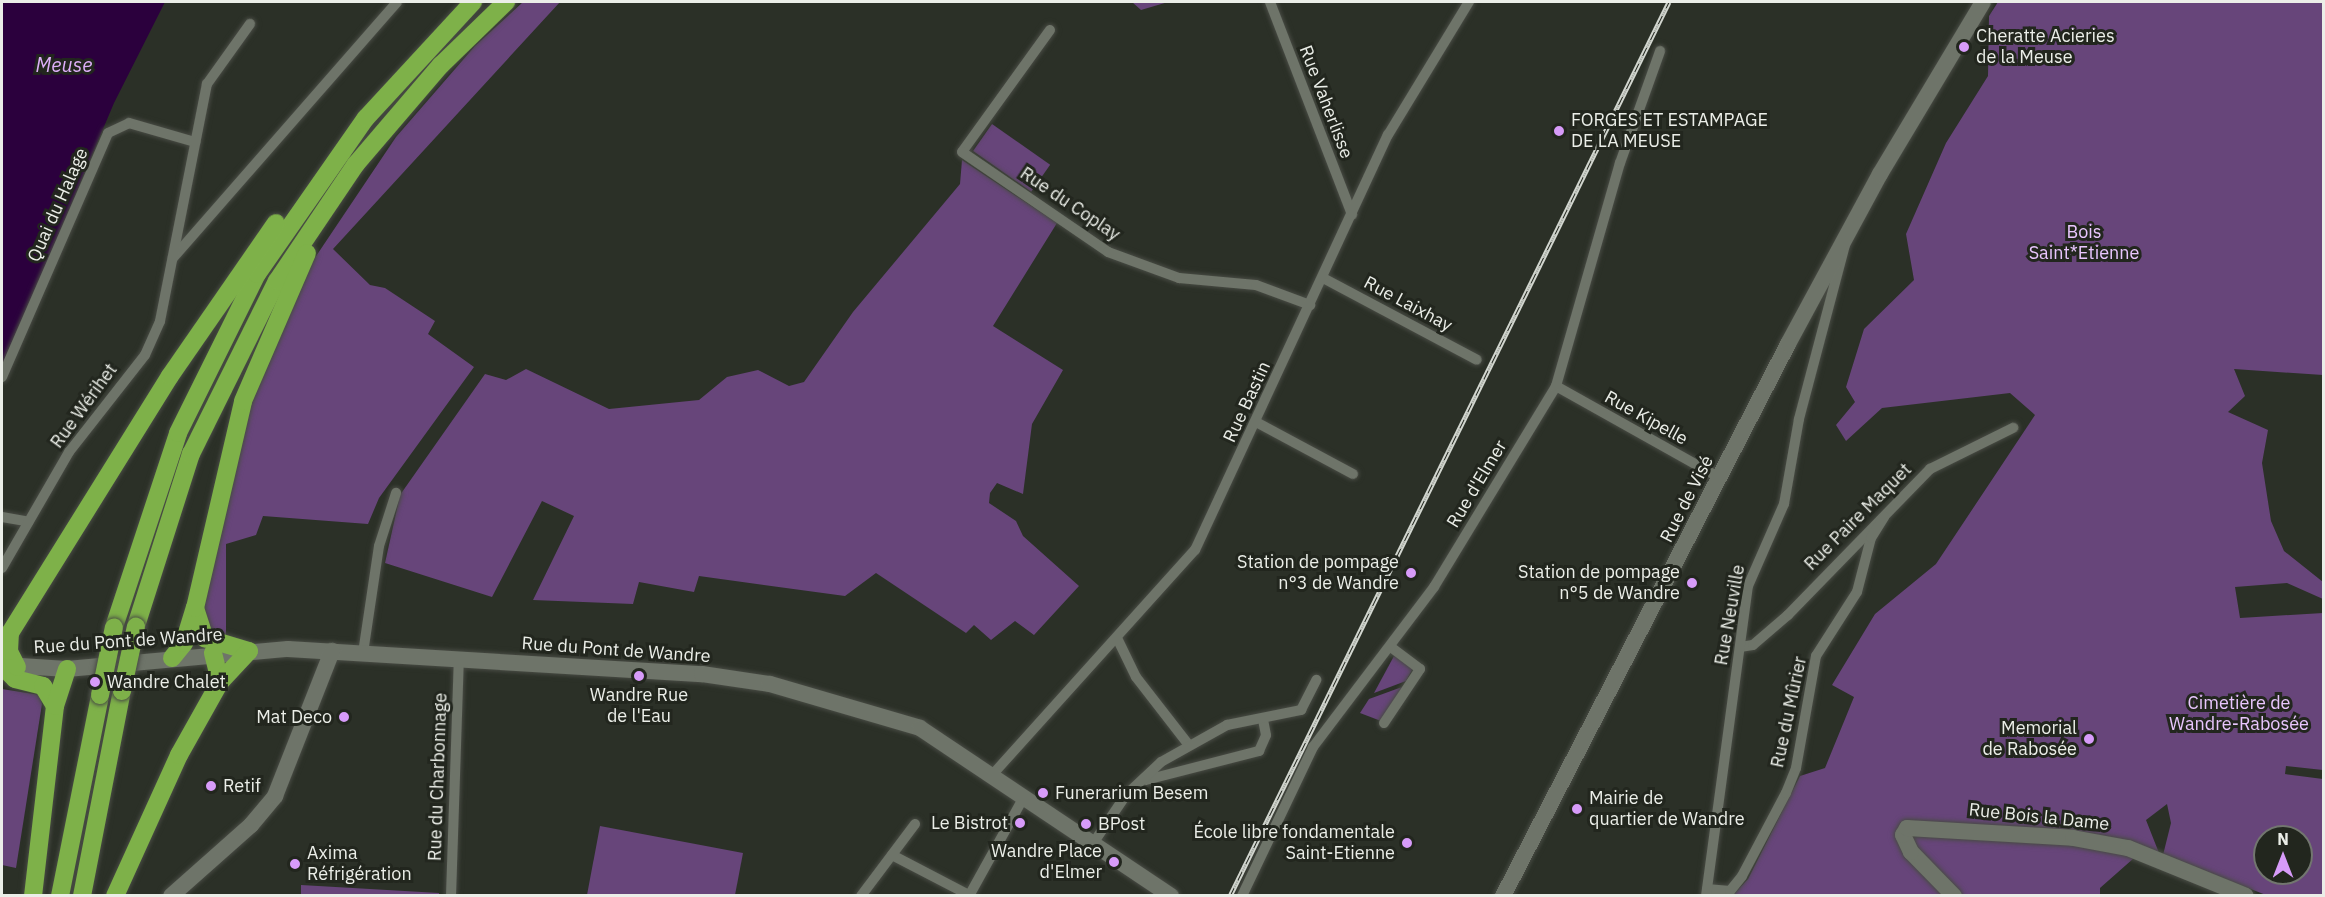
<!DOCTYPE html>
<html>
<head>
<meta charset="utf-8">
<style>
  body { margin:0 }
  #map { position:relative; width:2325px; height:897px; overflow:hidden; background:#2b3027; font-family:"IBM Plex Sans",sans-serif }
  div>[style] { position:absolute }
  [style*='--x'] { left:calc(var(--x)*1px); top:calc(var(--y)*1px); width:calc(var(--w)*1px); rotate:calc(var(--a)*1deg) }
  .green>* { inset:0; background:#67457a; transform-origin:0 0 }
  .water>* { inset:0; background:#2b003d }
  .roads { filter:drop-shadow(0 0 2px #484b44) drop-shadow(0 0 2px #484b44) }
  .street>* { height:10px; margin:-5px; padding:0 5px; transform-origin:5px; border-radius:5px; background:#6e7469 }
  .secondary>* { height:16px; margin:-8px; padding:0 8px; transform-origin:8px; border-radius:8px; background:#6e7469 }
  .highway>* { height:18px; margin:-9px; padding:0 9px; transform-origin:9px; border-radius:9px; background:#7eb149 }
  .rail>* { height:5px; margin-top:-2.5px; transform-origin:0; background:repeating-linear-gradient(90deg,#22261e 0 9px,#d2d6cf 0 18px); box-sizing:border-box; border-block:2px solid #d2d6cf }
  .bridges { filter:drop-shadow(0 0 2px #484b44) drop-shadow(0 0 2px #484b44) }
  .highway-bridge>* { height:18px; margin:-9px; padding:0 9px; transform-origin:9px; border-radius:9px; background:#7eb149 }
  .dots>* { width:16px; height:16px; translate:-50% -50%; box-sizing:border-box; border:3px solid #22261e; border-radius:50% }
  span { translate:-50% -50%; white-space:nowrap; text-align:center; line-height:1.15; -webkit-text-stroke:6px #22261e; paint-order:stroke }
  .poi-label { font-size:18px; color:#ebeee8 }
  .left { translate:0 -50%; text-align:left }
  .right { translate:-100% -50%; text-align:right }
  .street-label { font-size:18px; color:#ebeee8 }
  .park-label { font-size:18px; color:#e9c6fe }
  .water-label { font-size:20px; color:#deaff9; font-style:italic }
  .frame { position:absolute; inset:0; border:3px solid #ebeee8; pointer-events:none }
  .north { position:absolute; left:2253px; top:825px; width:60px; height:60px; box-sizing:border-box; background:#22261e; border:2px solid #72766f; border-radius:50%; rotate:0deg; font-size:16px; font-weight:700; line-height:24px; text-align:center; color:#ebeee8 }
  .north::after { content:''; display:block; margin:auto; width:21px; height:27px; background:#d79bf9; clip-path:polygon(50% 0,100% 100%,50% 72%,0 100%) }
</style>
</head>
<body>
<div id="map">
  <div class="green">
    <i style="clip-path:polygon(523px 2px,560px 2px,333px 249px,370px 285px,385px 288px,435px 321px,428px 334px,474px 367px,379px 498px,368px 524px,263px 516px,256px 535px,226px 544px,226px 636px,207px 636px,198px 612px,234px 450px,294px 289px,396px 137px,475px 46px)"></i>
    <i style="clip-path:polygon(1132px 2px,1168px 2px,1141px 10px)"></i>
    <i style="clip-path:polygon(evenodd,1998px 2px,2323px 2px,2323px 375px,2234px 369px,2245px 396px,2228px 412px,2268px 430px,2262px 463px,2271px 521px,2284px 551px,2323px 582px,2323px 599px,2287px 583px,2235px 587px,2240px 618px,2323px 613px,2323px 770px,2286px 766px,2285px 774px,2323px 779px,2323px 895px,2266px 895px,2163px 855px,2171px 823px,2167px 804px,2146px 820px,2159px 853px,2134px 858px,2100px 888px,2100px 895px,1734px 894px,1748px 879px,1800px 776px,1825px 768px,1854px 697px,1832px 685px,1875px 614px,1936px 564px,2035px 415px,2010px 393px,1882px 408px,1846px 441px,1836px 425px,1855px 402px,1846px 387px,1864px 329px,1914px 280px,1906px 234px,1946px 143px,1988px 76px,1989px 16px,1998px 2px,2265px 837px,2301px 837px,2301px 873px,2265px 873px,2265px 837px)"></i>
    <i style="left:992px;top:124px;width:71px;height:33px;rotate:35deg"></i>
    <i style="clip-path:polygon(962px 160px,1057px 223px,993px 326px,1063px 370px,1032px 424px,1023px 494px,997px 483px,990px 493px,989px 503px,1016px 521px,1023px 536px,1079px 586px,1034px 635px,1015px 621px,991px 640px,974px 625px,966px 633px,876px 573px,845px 596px,699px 576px,694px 592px,639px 582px,633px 604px,533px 600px,574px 516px,542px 501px,492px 597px,385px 563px,400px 495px,485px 374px,506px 380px,526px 369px,609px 409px,699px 400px,727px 377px,758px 370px,789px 386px,804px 382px,853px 312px,960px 184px)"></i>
    <i style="clip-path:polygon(1394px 656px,1413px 668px,1406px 681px,1374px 693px)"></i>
    <i style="clip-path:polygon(1402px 687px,1381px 721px,1360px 713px,1369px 699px)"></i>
    <i style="clip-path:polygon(2px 689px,40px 695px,42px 704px,16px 868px,2px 865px)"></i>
    <i style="clip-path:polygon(600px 826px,743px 853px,735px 895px,587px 895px)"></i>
    <i style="clip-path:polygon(301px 885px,439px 893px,439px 895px,301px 895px)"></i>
  </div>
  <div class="water">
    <i style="clip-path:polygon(2px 2px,165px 2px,114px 103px,2px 368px)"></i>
  </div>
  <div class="roads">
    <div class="street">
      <i style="--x:1270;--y:2;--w:228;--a:68.9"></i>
      <i style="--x:1050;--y:30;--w:150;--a:125.8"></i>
      <i style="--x:962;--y:152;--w:177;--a:34.4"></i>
      <i style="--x:1108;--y:252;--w:76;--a:20.1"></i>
      <i style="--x:1179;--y:278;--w:77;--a:5.2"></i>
      <i style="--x:1256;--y:285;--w:58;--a:20.3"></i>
      <i style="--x:173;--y:258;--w:340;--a:-48.8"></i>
      <i style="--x:1323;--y:278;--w:174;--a:28"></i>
      <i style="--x:2;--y:377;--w:266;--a:-66.5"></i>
      <i style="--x:108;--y:133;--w:23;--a:-25"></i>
      <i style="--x:129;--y:123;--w:69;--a:16.1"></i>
      <i style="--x:1556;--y:386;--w:188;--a:29.3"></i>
      <i style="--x:1256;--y:422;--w:110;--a:28.2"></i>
      <i style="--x:2;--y:517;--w:27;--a:10"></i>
      <i style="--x:2;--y:568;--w:134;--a:-60"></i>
      <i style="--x:69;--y:452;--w:123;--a:-51.9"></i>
      <i style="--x:145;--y:355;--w:37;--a:-66"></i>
      <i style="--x:160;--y:321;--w:242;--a:-78.8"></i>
      <i style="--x:207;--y:84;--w:74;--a:-54.4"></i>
      <i style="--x:1118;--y:640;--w:41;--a:64.1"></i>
      <i style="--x:1136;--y:677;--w:85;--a:52.2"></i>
      <i style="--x:1740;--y:647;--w:13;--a:-9"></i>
      <i style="--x:1753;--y:645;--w:46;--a:-40.6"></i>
      <i style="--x:1788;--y:615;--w:204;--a:-45.8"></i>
      <i style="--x:1930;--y:469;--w:93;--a:-26.3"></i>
      <i style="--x:363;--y:653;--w:108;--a:-81.5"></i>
      <i style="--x:379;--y:546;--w:56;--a:-72.2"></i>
      <i style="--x:1384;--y:723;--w:65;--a:-56.3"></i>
      <i style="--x:1420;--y:669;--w:35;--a:-143"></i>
      <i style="--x:993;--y:774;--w:302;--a:-48"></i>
      <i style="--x:1195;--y:550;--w:458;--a:-65.1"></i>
      <i style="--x:1388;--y:135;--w:156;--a:-58.7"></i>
      <i style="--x:1146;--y:780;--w:117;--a:-14.4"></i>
      <i style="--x:1259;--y:751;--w:17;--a:-66"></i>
      <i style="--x:1266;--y:735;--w:15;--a:-101"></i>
      <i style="--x:1094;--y:842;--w:57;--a:-55.8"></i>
      <i style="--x:1126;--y:795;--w:48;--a:-43.3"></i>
      <i style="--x:1161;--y:762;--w:76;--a:-29.3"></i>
      <i style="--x:1227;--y:725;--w:76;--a:-11.5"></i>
      <i style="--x:1301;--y:710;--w:34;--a:-63"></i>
      <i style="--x:892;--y:855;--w:87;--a:27.5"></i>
      <i style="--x:1707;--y:889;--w:23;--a:5"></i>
      <i style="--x:1730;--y:891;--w:19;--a:-51"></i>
      <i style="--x:1742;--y:876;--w:94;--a:-62.1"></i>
      <i style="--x:1786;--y:793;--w:27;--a:-68"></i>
      <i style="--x:1796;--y:768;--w:114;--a:-79.9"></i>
      <i style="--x:1816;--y:656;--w:76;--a:-57.4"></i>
      <i style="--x:1857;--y:592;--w:56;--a:-75.5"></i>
      <i style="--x:1871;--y:538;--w:25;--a:-58"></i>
      <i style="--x:451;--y:896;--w:237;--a:-88.1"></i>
      <i style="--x:861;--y:896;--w:90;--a:-53.1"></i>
      <i style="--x:969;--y:896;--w:115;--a:-61"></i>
      <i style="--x:1242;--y:896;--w:165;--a:-64.5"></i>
      <i style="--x:1313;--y:747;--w:201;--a:-52.9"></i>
      <i style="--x:1434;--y:587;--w:235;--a:-58.7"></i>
      <i style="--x:1556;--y:386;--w:232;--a:-74"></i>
      <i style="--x:1620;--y:163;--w:119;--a:-70.3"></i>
      <i style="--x:1706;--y:896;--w:313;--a:-82.3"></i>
      <i style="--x:1748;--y:586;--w:90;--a:-66.3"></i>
      <i style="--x:1784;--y:504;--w:86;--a:-80"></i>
      <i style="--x:1799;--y:419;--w:180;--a:-75.2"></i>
    </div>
    <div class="secondary">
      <i style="--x:5;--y:665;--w:62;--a:3.7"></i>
      <i style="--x:67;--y:669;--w:222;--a:-5.2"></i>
      <i style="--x:288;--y:649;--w:415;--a:3.5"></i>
      <i style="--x:702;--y:674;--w:69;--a:8.4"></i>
      <i style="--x:770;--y:684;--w:156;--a:16.3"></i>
      <i style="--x:920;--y:728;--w:302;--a:33.8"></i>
      <i style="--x:171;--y:896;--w:107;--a:-41.6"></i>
      <i style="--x:251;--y:825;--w:38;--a:-50"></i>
      <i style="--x:275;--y:796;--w:156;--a:-68.5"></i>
      <i style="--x:1503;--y:896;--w:621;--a:-62.69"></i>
      <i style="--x:1788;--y:344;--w:193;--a:-61.6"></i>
      <i style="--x:1880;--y:174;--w:200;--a:-59.1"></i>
      <i style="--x:1954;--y:896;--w:62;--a:-134.3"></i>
      <i style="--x:1911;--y:852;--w:19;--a:-115"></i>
      <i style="--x:1903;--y:835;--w:8;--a:-60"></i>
      <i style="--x:1907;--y:828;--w:166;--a:3.4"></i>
      <i style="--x:2073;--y:838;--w:56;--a:10.3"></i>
      <i style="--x:2128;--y:848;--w:127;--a:22.1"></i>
    </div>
    <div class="highway">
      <i style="--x:195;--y:608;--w:32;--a:72"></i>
      <i style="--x:205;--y:638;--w:46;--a:16.5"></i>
      <i style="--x:136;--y:626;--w:181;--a:-72.3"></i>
      <i style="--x:191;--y:454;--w:193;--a:-63.6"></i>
      <i style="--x:277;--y:281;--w:141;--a:-56"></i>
      <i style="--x:356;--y:164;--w:130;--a:-49.4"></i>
      <i style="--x:441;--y:65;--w:91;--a:-44.1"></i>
      <i style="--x:114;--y:627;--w:204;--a:-71.7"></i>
      <i style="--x:178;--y:433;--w:178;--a:-63.6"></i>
      <i style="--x:257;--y:274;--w:190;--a:-55.1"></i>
      <i style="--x:366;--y:118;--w:158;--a:-47.3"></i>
      <i style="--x:213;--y:653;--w:30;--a:76"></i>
      <i style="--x:172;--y:658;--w:19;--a:-51"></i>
      <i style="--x:184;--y:643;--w:37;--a:-73"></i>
      <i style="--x:195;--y:608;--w:212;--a:-76.9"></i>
      <i style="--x:243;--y:401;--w:161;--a:-66.6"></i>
      <i style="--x:2;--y:666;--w:18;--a:45"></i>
      <i style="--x:15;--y:679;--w:29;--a:14"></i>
      <i style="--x:43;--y:686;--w:23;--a:59"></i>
      <i style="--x:17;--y:667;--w:18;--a:-117"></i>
      <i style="--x:9;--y:651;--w:18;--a:-87"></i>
      <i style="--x:10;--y:633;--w:303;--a:-58.1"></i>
      <i style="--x:170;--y:376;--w:186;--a:-55.3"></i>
      <i style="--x:33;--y:896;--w:191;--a:-83.4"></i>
      <i style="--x:55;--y:706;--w:39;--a:-72"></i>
      <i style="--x:60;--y:896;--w:205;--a:-78.7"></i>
      <i style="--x:82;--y:896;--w:209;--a:-79"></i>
      <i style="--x:115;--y:896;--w:155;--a:-65.6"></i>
      <i style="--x:179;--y:755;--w:84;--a:-60.7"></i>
      <i style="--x:220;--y:682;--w:42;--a:-46.9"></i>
    </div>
  </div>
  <div class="rail">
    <i style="--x:1230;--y:896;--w:996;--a:-63.85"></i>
  </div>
  <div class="bridges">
    <div class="highway-bridge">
      <i style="--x:122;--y:691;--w:66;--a:-77.8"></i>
      <i style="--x:100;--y:695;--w:69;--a:-78.4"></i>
    </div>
  </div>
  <div class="dots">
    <i style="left:1964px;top:47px;background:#d79bf9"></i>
    <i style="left:1559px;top:131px;background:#d79bf9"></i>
    <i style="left:1411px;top:573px;background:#d79bf9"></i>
    <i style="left:1692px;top:583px;background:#d79bf9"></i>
    <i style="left:639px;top:676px;background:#d79bf9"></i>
    <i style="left:95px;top:682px;background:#d79bf9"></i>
    <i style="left:344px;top:717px;background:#d79bf9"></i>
    <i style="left:2089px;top:739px;background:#d79bf9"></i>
    <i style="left:211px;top:786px;background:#d79bf9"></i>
    <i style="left:1043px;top:793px;background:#d79bf9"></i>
    <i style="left:1577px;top:809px;background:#d79bf9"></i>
    <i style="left:1020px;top:823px;background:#d79bf9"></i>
    <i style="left:1086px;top:824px;background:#d79bf9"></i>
    <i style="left:1407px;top:843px;background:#d79bf9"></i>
    <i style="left:1114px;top:862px;background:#d79bf9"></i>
    <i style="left:295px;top:864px;background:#d79bf9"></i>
  </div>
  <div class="poi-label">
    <span class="left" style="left:1976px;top:47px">Cheratte Acieries<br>de la Meuse</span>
    <span class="left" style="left:1571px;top:131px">FORGES ET ESTAMPAGE<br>DE LA MEUSE</span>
    <span class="right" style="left:1399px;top:573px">Station de pompage<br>n°3 de Wandre</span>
    <span class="right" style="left:1680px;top:583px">Station de pompage<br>n°5 de Wandre</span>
    <span class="left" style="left:107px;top:682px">Wandre Chalet</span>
    <span style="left:639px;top:706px">Wandre Rue<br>de l'Eau</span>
    <span class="right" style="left:332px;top:717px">Mat Deco</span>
    <span class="right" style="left:2077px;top:739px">Memorial<br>de Rabosée</span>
    <span class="left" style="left:223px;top:786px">Retif</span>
    <span class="left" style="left:1055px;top:793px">Funerarium Besem</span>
    <span class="left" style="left:1589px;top:809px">Mairie de<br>quartier de Wandre</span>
    <span class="right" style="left:1008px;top:823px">Le Bistrot</span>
    <span class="left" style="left:1098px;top:824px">BPost</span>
    <span class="right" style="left:1395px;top:843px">École libre fondamentale<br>Saint-Etienne</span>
    <span class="right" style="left:1102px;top:862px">Wandre Place<br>d'Elmer</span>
    <span class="left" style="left:307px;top:864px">Axima<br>Réfrigération</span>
  </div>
  <div class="street-label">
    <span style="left:1326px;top:102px;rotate:69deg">Rue Vaherlisse</span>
    <span style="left:1070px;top:204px;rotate:34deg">Rue du Coplay</span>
    <span style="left:58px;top:205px;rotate:-66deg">Quai du Halage</span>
    <span style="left:1408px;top:304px;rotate:28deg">Rue Laixhay</span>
    <span style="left:1247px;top:402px;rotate:-65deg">Rue Bastin</span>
    <span style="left:84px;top:406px;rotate:-54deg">Rue Wérihet</span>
    <span style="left:1646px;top:418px;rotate:29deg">Rue Kipelle</span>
    <span style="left:1477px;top:484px;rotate:-59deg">Rue d'Elmer</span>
    <span style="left:1687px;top:499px;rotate:-63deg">Rue de Visé</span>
    <span style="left:1858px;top:517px;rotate:-45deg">Rue Paire Maquet</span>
    <span style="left:1730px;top:615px;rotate:-80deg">Rue Neuville</span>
    <span style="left:128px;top:641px;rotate:-4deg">Rue du Pont de Wandre</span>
    <span style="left:616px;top:650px;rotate:4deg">Rue du Pont de Wandre</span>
    <span style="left:1789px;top:712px;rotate:-78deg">Rue du Mûrier</span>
    <span style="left:438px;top:777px;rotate:-88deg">Rue du Charbonnage</span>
    <span style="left:2039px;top:817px;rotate:6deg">Rue Bois la Dame</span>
  </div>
  <div class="park-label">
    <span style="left:2084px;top:243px">Bois<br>Saint*Etienne</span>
    <span style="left:2239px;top:714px">Cimetière de<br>Wandre-Rabosée</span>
  </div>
  <div class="water-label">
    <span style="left:64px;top:64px">Meuse</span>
  </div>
  <div class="frame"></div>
  <div class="north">N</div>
</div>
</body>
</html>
